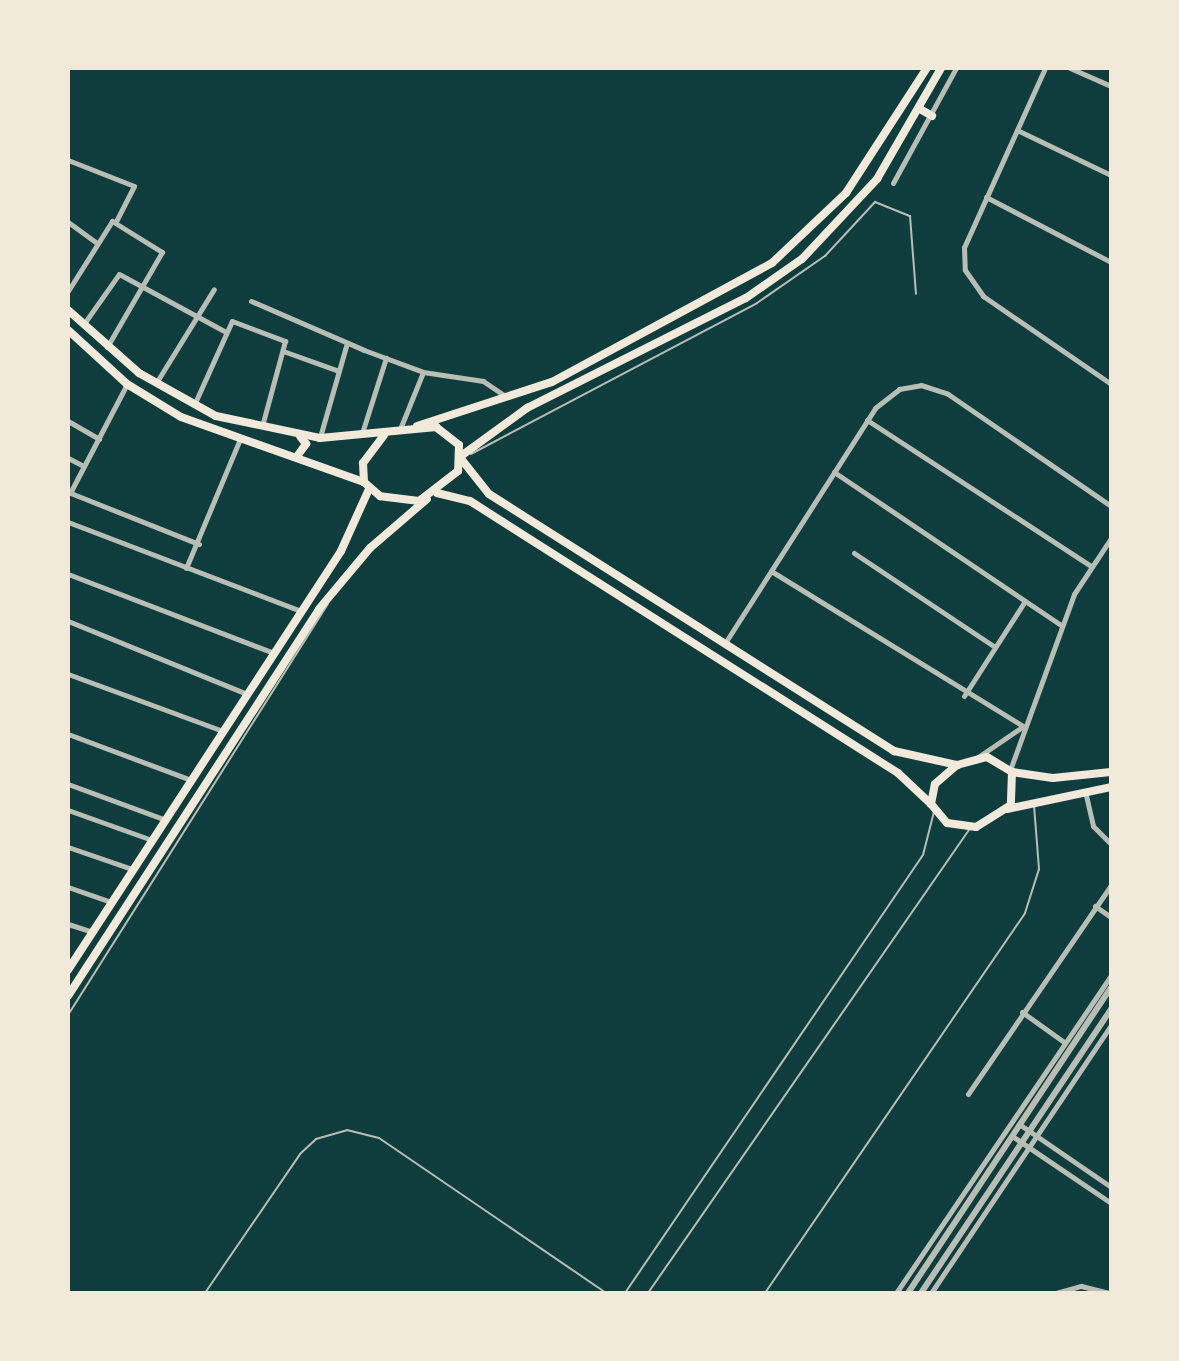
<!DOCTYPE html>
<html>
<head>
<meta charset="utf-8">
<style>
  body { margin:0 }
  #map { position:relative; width:1179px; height:1361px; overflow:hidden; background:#0f3d3e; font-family:Ubuntu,sans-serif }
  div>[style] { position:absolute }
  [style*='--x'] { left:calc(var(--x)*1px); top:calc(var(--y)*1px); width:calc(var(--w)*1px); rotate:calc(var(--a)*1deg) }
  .service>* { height:2px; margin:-1px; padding:0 1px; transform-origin:1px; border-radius:1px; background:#b8beb3 }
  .minor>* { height:5px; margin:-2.5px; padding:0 2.5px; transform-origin:2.5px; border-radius:2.5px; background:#b8beb3 }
  .tertiary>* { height:6px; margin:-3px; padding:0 3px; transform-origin:3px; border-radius:3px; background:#b8beb3 }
  .primary>* { height:8px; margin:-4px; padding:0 4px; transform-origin:4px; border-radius:4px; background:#f1e9da }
  .trunk>* { height:8px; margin:-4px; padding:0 4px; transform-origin:4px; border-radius:4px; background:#f1e9da }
  span { translate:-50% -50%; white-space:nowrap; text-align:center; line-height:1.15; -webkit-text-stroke:6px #f1e9da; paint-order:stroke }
  .frame { position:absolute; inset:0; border:70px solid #f1e9da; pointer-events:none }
</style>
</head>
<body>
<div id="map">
  <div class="service">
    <i style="--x:471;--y:454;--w:323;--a:-27.8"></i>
    <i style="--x:757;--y:303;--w:83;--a:-34.7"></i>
    <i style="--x:825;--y:256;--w:74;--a:-47.2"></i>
    <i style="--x:875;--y:202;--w:38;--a:22"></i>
    <i style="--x:910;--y:216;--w:78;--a:85.6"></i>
    <i style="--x:68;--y:1015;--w:486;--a:-57.7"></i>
    <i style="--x:205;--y:1293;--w:168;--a:-55.6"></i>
    <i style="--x:300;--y:1154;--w:22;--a:-43"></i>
    <i style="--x:316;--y:1139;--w:32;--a:-16"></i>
    <i style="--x:347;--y:1130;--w:33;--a:14"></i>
    <i style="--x:379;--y:1138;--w:275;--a:34.3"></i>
    <i style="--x:625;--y:1293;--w:530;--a:-55.77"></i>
    <i style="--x:923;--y:855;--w:44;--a:-75.7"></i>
    <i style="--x:648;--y:1293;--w:563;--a:-55.27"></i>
    <i style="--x:765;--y:1293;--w:460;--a:-55.6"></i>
    <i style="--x:1025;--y:913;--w:46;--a:-72.3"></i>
    <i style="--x:1039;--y:869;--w:63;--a:-94.5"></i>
  </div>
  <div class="minor">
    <i style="--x:1045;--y:68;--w:196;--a:114.3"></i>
    <i style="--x:964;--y:247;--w:23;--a:88"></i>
    <i style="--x:965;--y:270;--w:32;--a:55"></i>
    <i style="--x:983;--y:296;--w:155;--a:34.5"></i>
    <i style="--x:1070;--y:68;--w:45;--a:23.7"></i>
    <i style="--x:1017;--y:130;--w:104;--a:25.6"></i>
    <i style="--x:68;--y:160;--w:71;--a:21.5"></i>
    <i style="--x:134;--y:186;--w:39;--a:117"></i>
    <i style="--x:893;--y:183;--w:131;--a:-61.3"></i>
    <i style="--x:986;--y:197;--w:141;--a:27.5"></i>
    <i style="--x:68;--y:222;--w:36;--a:36"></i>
    <i style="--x:68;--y:291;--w:83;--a:-57.8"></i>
    <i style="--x:112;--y:221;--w:59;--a:31.8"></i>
    <i style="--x:162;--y:252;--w:110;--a:120.1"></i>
    <i style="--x:251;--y:301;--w:123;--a:23.4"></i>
    <i style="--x:364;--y:350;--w:63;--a:20.4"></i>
    <i style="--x:423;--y:372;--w:61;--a:8.5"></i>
    <i style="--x:483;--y:381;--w:27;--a:34"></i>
    <i style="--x:83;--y:325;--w:62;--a:-54.8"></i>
    <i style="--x:119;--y:274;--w:119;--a:28.5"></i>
    <i style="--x:283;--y:351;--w:59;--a:19.7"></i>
    <i style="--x:156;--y:383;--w:110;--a:-58.3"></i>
    <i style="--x:194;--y:405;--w:92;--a:-65.7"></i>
    <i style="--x:232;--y:321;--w:57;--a:20.7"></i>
    <i style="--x:285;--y:341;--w:88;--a:105.1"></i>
    <i style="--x:867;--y:420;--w:267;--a:33.1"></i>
    <i style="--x:68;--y:421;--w:36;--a:30"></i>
    <i style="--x:400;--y:429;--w:61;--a:-68"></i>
    <i style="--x:362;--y:433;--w:79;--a:-72.3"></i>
    <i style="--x:320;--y:437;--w:98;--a:-74"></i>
    <i style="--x:68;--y:458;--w:18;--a:27"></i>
    <i style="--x:834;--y:472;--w:275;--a:34"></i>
    <i style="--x:68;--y:492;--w:141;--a:21.7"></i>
    <i style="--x:70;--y:493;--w:123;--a:-62.4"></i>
    <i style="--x:68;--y:522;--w:249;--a:20.9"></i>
    <i style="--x:854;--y:553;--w:169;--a:33.7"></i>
    <i style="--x:186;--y:568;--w:138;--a:-67.3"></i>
    <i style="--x:771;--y:571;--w:296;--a:31.6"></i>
    <i style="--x:68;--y:574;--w:221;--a:21"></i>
    <i style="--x:68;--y:621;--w:193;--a:22.2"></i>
    <i style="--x:725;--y:643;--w:279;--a:-57.4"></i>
    <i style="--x:875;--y:408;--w:31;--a:-38"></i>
    <i style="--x:899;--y:389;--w:22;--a:-10"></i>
    <i style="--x:921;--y:385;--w:28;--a:18"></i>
    <i style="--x:948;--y:394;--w:198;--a:34.5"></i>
    <i style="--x:68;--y:674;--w:165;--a:20.2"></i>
    <i style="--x:964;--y:696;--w:113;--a:-57.3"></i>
    <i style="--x:68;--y:734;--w:131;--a:20.5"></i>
    <i style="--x:978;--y:757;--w:53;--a:-34.3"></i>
    <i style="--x:1010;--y:770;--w:187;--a:-70"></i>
    <i style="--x:1074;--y:594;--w:67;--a:-56.5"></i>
    <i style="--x:68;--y:784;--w:104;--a:20.2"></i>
    <i style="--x:1085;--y:791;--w:36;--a:77"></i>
    <i style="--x:1093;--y:826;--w:25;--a:45"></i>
    <i style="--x:68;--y:810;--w:89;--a:19.7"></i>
    <i style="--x:68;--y:847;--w:68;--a:19"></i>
    <i style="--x:68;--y:887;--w:46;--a:19.2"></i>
    <i style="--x:1095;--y:906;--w:19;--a:35"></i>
    <i style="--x:68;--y:924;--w:25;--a:18"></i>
    <i style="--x:1022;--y:1012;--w:52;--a:35.5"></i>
    <i style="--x:968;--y:1094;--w:253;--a:-55.6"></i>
    <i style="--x:1019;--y:1124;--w:112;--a:34.4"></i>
    <i style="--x:1012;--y:1136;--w:120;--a:34.1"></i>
    <i style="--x:896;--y:1293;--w:384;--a:-55.9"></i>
    <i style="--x:931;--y:1293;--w:323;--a:-56.1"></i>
    <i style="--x:1056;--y:1293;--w:26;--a:-16"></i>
    <i style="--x:1081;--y:1286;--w:29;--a:14"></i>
  </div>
  <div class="tertiary">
    <i style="--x:908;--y:1293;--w:366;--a:-56.4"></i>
    <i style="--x:921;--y:1293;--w:342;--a:-56.2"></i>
  </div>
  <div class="primary">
    <i style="--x:920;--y:109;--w:14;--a:30"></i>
    <i style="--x:417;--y:426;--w:142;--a:-18.1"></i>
    <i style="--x:552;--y:382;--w:250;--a:-28.4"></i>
    <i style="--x:772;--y:263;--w:102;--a:-43.4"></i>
    <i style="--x:846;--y:193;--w:149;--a:-57.1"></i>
    <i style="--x:461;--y:456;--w:82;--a:-36"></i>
    <i style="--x:527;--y:408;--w:245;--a:-26.7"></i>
    <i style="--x:746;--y:298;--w:68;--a:-34.9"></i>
    <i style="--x:802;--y:259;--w:110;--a:-46.8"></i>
    <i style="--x:877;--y:179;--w:128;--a:-60"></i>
    <i style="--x:68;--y:970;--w:500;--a:-56.91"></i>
    <i style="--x:341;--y:551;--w:68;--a:-65.7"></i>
    <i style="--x:68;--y:996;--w:461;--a:-57"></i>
    <i style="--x:319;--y:609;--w:80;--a:-50.1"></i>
    <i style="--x:370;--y:548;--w:75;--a:-40.7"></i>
  </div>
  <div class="trunk">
    <i style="--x:68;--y:310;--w:95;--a:41.6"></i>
    <i style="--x:139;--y:373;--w:88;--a:29.2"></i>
    <i style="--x:216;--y:416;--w:106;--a:11.9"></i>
    <i style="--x:320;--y:438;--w:117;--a:-5.4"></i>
    <i style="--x:436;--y:427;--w:29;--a:38"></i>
    <i style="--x:459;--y:445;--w:26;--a:92"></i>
    <i style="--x:458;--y:471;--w:49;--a:142.4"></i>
    <i style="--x:419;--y:501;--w:39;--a:-173"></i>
    <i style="--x:380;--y:496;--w:21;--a:-139"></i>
    <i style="--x:364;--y:482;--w:19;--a:-93"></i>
    <i style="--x:363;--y:463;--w:35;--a:-53"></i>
    <i style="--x:68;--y:330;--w:80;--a:42.5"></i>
    <i style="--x:127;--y:384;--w:63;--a:31.4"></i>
    <i style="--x:181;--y:417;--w:194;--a:19.6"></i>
    <i style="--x:298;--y:455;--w:14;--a:-54"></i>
    <i style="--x:306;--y:444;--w:10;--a:-127"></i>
    <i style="--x:462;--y:460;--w:43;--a:51.5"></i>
    <i style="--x:489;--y:494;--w:480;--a:32.4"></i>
    <i style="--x:894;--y:751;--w:65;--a:12.5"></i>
    <i style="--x:437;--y:493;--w:34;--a:14"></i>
    <i style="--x:470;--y:501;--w:507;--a:32.44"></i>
    <i style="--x:898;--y:773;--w:45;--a:43.2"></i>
    <i style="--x:987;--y:757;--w:29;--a:31"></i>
    <i style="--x:1012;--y:772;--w:33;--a:92"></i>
    <i style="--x:1011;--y:805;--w:41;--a:147.8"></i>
    <i style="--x:976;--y:827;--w:29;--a:-172"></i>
    <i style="--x:947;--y:823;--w:25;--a:-130"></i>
    <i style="--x:931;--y:804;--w:20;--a:-79"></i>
    <i style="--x:935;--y:784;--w:29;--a:-41"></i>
    <i style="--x:957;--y:765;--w:31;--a:-15"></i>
    <i style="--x:1012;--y:772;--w:41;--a:8.3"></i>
    <i style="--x:1053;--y:778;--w:58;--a:-5.9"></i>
    <i style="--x:1007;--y:809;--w:106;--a:-11.9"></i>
  </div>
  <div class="frame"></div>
</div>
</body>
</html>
